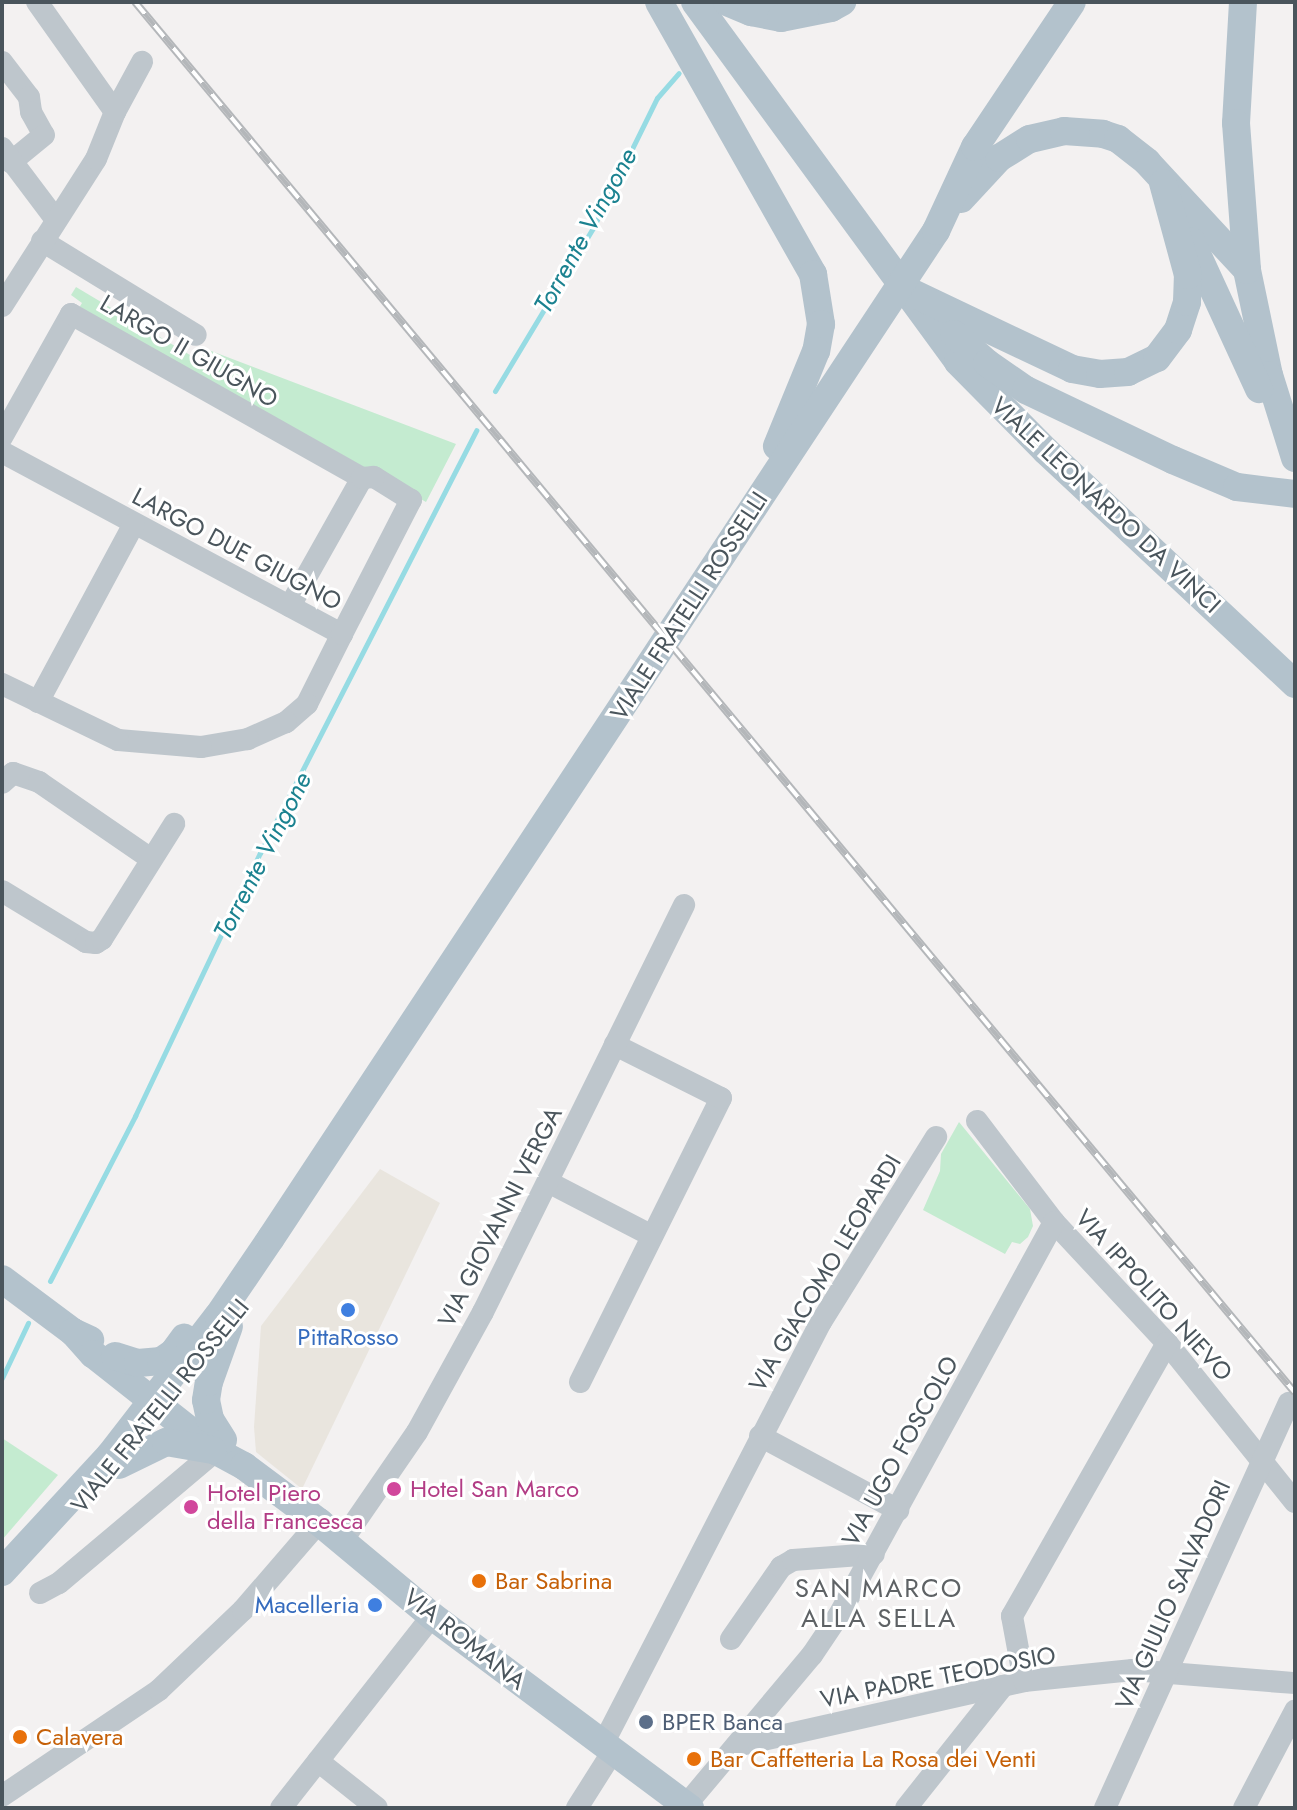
<!DOCTYPE html>
<html>
<head>
<meta charset="utf-8">
<style>
  body { margin:0 }
  #map { position:relative; width:1297px; height:1810px; overflow:hidden; background:#f3f1f1; font-family:Jost,sans-serif }
  div>[style] { position:absolute }
  [style*='--x'] { left:calc(var(--x)*1px); top:calc(var(--y)*1px); width:calc(var(--w)*1px); rotate:calc(var(--a)*1deg) }
  .commercial>* { inset:0; background:#e9e5de }
  .green>* { inset:0; background:#c4ebd0 }
  .stream>* { height:5px; margin:-2.5px; padding:0 2.5px; transform-origin:2.5px; border-radius:2.5px; background:#96dbe3 }
  .minor>* { height:22px; margin:-11px; padding:0 11px; transform-origin:11px; border-radius:11px; background:#bec6cc }
  .major>* { height:28px; margin:-14px; padding:0 14px; transform-origin:14px; border-radius:14px; background:#b3c2cc }
  .rail>* { height:8px; margin-top:-4px; transform-origin:0; background:repeating-linear-gradient(90deg,#fff 0 15px,#b4b7ba 0 30px); box-sizing:border-box; border-block:2px solid #b4b7ba }
  .dots>* { width:22px; height:22px; translate:-50% -50%; box-sizing:border-box; border:4px solid #fff; border-radius:50% }
  span { translate:-50% -50%; white-space:nowrap; text-align:center; line-height:1.15; -webkit-text-stroke:6px #fff; paint-order:stroke }
  .street-label { font-size:24px; color:#4a555c }
  .shop-label { font-size:24px; color:#366cbe }
  .right { translate:-100% -50%; text-align:right }
  .hotel-label { font-size:24px; color:#b23c85 }
  .left { translate:0 -50%; text-align:left }
  .food-label { font-size:24px; color:#c56008 }
  .service-label { font-size:24px; color:#4e5e75 }
  .water-label { font-size:26px; color:#1b8290; font-style:italic }
  .neighbourhood-label { font-size:26px; color:#5e6265; letter-spacing:2px }
  .frame { position:absolute; inset:0; border:4px solid #4a555c; pointer-events:none }
</style>
</head>
<body>
<div id="map">
  <div class="commercial">
    <i style="clip-path:polygon(380px 1169px,440px 1203px,302px 1489px,256px 1452px,254px 1427px,261px 1326px)"></i>
  </div>
  <div class="green">
    <i style="clip-path:polygon(76px 287px,200px 361px,206px 349px,456px 444px,426px 502px,79px 308px,82px 303px,71px 295px)"></i>
    <i style="clip-path:polygon(959px 1122px,1030px 1209px,1033px 1226px,1028px 1237px,1020px 1244px,1012px 1242px,1005px 1254px,923px 1210px,940px 1171px,941px 1154px)"></i>
    <i style="clip-path:polygon(2px 1438px,58px 1475px,2px 1540px)"></i>
  </div>
  <div class="stream">
    <i style="--x:495;--y:391;--w:190;--a:-59"></i>
    <i style="--x:593;--y:228;--w:145;--a:-63.8"></i>
    <i style="--x:657;--y:98;--w:33;--a:-49"></i>
    <i style="--x:50;--y:1281;--w:186;--a:-62.7"></i>
    <i style="--x:135;--y:1116;--w:291;--a:-64.6"></i>
    <i style="--x:260;--y:853;--w:475;--a:-62.9"></i>
    <i style="--x:2;--y:1378;--w:61;--a:-64.7"></i>
  </div>
  <div class="minor">
    <i style="--x:2;--y:62;--w:44;--a:52.4"></i>
    <i style="--x:29;--y:97;--w:15;--a:82"></i>
    <i style="--x:31;--y:112;--w:26;--a:61"></i>
    <i style="--x:44;--y:135;--w:43;--a:140.7"></i>
    <i style="--x:115;--y:112;--w:57;--a:-61.6"></i>
    <i style="--x:2;--y:148;--w:90;--a:53.1"></i>
    <i style="--x:42;--y:241;--w:180;--a:31.4"></i>
    <i style="--x:2;--y:306;--w:174;--a:-57.4"></i>
    <i style="--x:96;--y:159;--w:51;--a:-68"></i>
    <i style="--x:115;--y:112;--w:135;--a:-125.3"></i>
    <i style="--x:2;--y:437;--w:141;--a:-60.7"></i>
    <i style="--x:71;--y:314;--w:334;--a:29.4"></i>
    <i style="--x:362;--y:478;--w:147;--a:119.4"></i>
    <i style="--x:2;--y:452;--w:386;--a:28.2"></i>
    <i style="--x:342;--y:634;--w:78;--a:116.6"></i>
    <i style="--x:307;--y:704;--w:28;--a:139"></i>
    <i style="--x:286;--y:722;--w:42;--a:155.9"></i>
    <i style="--x:248;--y:739;--w:48;--a:170.3"></i>
    <i style="--x:201;--y:747;--w:83;--a:-175.2"></i>
    <i style="--x:118;--y:740;--w:129;--a:-154.2"></i>
    <i style="--x:342;--y:634;--w:151;--a:-62.8"></i>
    <i style="--x:411;--y:500;--w:44;--a:-148.1"></i>
    <i style="--x:374;--y:477;--w:12;--a:175"></i>
    <i style="--x:38;--y:702;--w:202;--a:-61.7"></i>
    <i style="--x:2;--y:783;--w:15;--a:-42"></i>
    <i style="--x:13;--y:773;--w:28;--a:19"></i>
    <i style="--x:39;--y:782;--w:136;--a:34.5"></i>
    <i style="--x:2;--y:891;--w:98;--a:31.3"></i>
    <i style="--x:86;--y:942;--w:10;--a:6"></i>
    <i style="--x:96;--y:943;--w:7;--a:-34"></i>
    <i style="--x:102;--y:939;--w:136;--a:-57.9"></i>
    <i style="--x:977;--y:1121;--w:127;--a:52.7"></i>
    <i style="--x:1054;--y:1222;--w:166;--a:47"></i>
    <i style="--x:1167;--y:1343;--w:204;--a:51.2"></i>
    <i style="--x:548;--y:1182;--w:117;--a:27.4"></i>
    <i style="--x:580;--y:1382;--w:317;--a:-63.6"></i>
    <i style="--x:721;--y:1098;--w:119;--a:-153.4"></i>
    <i style="--x:760;--y:1436;--w:157;--a:28.2"></i>
    <i style="--x:342;--y:1541;--w:132;--a:-55.5"></i>
    <i style="--x:417;--y:1432;--w:137;--a:-61.2"></i>
    <i style="--x:483;--y:1312;--w:454;--a:-63.7"></i>
    <i style="--x:40;--y:1593;--w:21;--a:-28"></i>
    <i style="--x:59;--y:1583;--w:205;--a:-40.1"></i>
    <i style="--x:731;--y:1639;--w:88;--a:-55.2"></i>
    <i style="--x:781;--y:1567;--w:14;--a:-30"></i>
    <i style="--x:793;--y:1560;--w:81;--a:-4.2"></i>
    <i style="--x:1024;--y:1681;--w:66;--a:-100.5"></i>
    <i style="--x:1012;--y:1616;--w:314;--a:-60.4"></i>
    <i style="--x:603;--y:1744;--w:475;--a:-62.7"></i>
    <i style="--x:821;--y:1322;--w:218;--a:-58.1"></i>
    <i style="--x:736;--y:1746;--w:295;--a:-12.7"></i>
    <i style="--x:1024;--y:1681;--w:109;--a:-5.8"></i>
    <i style="--x:1132;--y:1670;--w:164;--a:4.6"></i>
    <i style="--x:318;--y:1761;--w:75;--a:38.5"></i>
    <i style="--x:2;--y:1796;--w:189;--a:-34"></i>
    <i style="--x:159;--y:1690;--w:116;--a:-43.6"></i>
    <i style="--x:243;--y:1610;--w:116;--a:-49.2"></i>
    <i style="--x:686;--y:1805;--w:196;--a:-50"></i>
    <i style="--x:812;--y:1655;--w:48;--a:-56"></i>
    <i style="--x:839;--y:1615;--w:448;--a:-61.3"></i>
    <i style="--x:281;--y:1808;--w:244;--a:-51.8"></i>
    <i style="--x:577;--y:1808;--w:67;--a:-57.7"></i>
    <i style="--x:906;--y:1808;--w:156;--a:-51.5"></i>
    <i style="--x:1105;--y:1808;--w:445;--a:-65.6"></i>
    <i style="--x:1244;--y:1808;--w:110;--a:-62.3"></i>
  </div>
  <div class="major">
    <i style="--x:659;--y:2;--w:313;--a:60.5"></i>
    <i style="--x:813;--y:274;--w:51;--a:80.9"></i>
    <i style="--x:821;--y:324;--w:27;--a:100"></i>
    <i style="--x:816;--y:351;--w:103;--a:112.3"></i>
    <i style="--x:695;--y:2;--w:446;--a:53.8"></i>
    <i style="--x:958;--y:362;--w:125;--a:45.3"></i>
    <i style="--x:1046;--y:451;--w:341;--a:43.1"></i>
    <i style="--x:727;--y:2;--w:26;--a:23"></i>
    <i style="--x:751;--y:12;--w:31;--a:11"></i>
    <i style="--x:781;--y:18;--w:51;--a:-11.3"></i>
    <i style="--x:831;--y:8;--w:13;--a:-29"></i>
    <i style="--x:1243;--y:2;--w:121;--a:93.3"></i>
    <i style="--x:1236;--y:123;--w:147;--a:85.7"></i>
    <i style="--x:1247;--y:270;--w:107;--a:78.2"></i>
    <i style="--x:1269;--y:375;--w:87;--a:72.6"></i>
    <i style="--x:961;--y:199;--w:56;--a:-47.2"></i>
    <i style="--x:999;--y:158;--w:36;--a:-32"></i>
    <i style="--x:1030;--y:139;--w:35;--a:-13"></i>
    <i style="--x:1064;--y:131;--w:39;--a:4"></i>
    <i style="--x:1103;--y:134;--w:16;--a:18"></i>
    <i style="--x:1118;--y:139;--w:37;--a:38"></i>
    <i style="--x:1147;--y:162;--w:147;--a:47.2"></i>
    <i style="--x:1191;--y:241;--w:163;--a:65.3"></i>
    <i style="--x:906;--y:290;--w:184;--a:25.4"></i>
    <i style="--x:1072;--y:369;--w:28;--a:10"></i>
    <i style="--x:1100;--y:374;--w:28;--a:-4"></i>
    <i style="--x:1128;--y:372;--w:32;--a:-26"></i>
    <i style="--x:1157;--y:358;--w:35;--a:-53"></i>
    <i style="--x:1178;--y:330;--w:29;--a:-72"></i>
    <i style="--x:1187;--y:302;--w:27;--a:-88"></i>
    <i style="--x:1188;--y:275;--w:95;--a:-105.2"></i>
    <i style="--x:954;--y:334;--w:44;--a:41.3"></i>
    <i style="--x:987;--y:363;--w:47;--a:34.7"></i>
    <i style="--x:1026;--y:390;--w:163;--a:25.5"></i>
    <i style="--x:1173;--y:460;--w:69;--a:22.9"></i>
    <i style="--x:1237;--y:487;--w:58;--a:6.9"></i>
    <i style="--x:2;--y:1279;--w:89;--a:36.7"></i>
    <i style="--x:73;--y:1332;--w:19;--a:25"></i>
    <i style="--x:73;--y:1332;--w:30;--a:48"></i>
    <i style="--x:93;--y:1354;--w:157;--a:38.3"></i>
    <i style="--x:216;--y:1451;--w:32;--a:28"></i>
    <i style="--x:244;--y:1466;--w:94;--a:36.7"></i>
    <i style="--x:319;--y:1522;--w:147;--a:39.8"></i>
    <i style="--x:432;--y:1616;--w:322;--a:36.7"></i>
    <i style="--x:115;--y:1356;--w:24;--a:17"></i>
    <i style="--x:138;--y:1363;--w:23;--a:-5"></i>
    <i style="--x:161;--y:1361;--w:14;--a:-34"></i>
    <i style="--x:173;--y:1353;--w:19;--a:-54"></i>
    <i style="--x:223;--y:1440;--w:25;--a:-122"></i>
    <i style="--x:210;--y:1419;--w:19;--a:-102"></i>
    <i style="--x:206;--y:1400;--w:18;--a:-81"></i>
    <i style="--x:209;--y:1382;--w:59;--a:-70.3"></i>
    <i style="--x:119;--y:1465;--w:52;--a:-26.1"></i>
    <i style="--x:166;--y:1442;--w:47;--a:9.9"></i>
    <i style="--x:2;--y:1572;--w:159;--a:-47.3"></i>
    <i style="--x:110;--y:1455;--w:176;--a:-52.2"></i>
    <i style="--x:218;--y:1316;--w:94;--a:-55.8"></i>
    <i style="--x:271;--y:1238;--w:1207;--a:-56.56"></i>
    <i style="--x:936;--y:231;--w:93;--a:-65.1"></i>
    <i style="--x:975;--y:147;--w:174;--a:-56.2"></i>
  </div>
  <div class="rail">
    <i style="--x:135;--y:2;--w:1811;--a:50.17"></i>
  </div>
  <div class="dots">
    <i style="left:348px;top:1310px;background:#3f7fe0"></i>
    <i style="left:394px;top:1489px;background:#d1479c"></i>
    <i style="left:191px;top:1507px;background:#d1479c"></i>
    <i style="left:479px;top:1581px;background:#e8710a"></i>
    <i style="left:375px;top:1605px;background:#3f7fe0"></i>
    <i style="left:646px;top:1722px;background:#5c6f8a"></i>
    <i style="left:20px;top:1737px;background:#e8710a"></i>
    <i style="left:694px;top:1759px;background:#e8710a"></i>
  </div>
  <div class="street-label">
    <span style="left:189px;top:351px;rotate:30deg">LARGO II GIUGNO</span>
    <span style="left:1106px;top:505px;rotate:43deg">VIALE LEONARDO DA VINCI</span>
    <span style="left:237px;top:549px;rotate:28deg">LARGO DUE GIUGNO</span>
    <span style="left:689px;top:606px;rotate:-57deg">VIALE FRATELLI ROSSELLI</span>
    <span style="left:500px;top:1217px;rotate:-63deg">VIA GIOVANNI VERGA</span>
    <span style="left:825px;top:1273px;rotate:-59deg">VIA GIACOMO LEOPARDI</span>
    <span style="left:1154px;top:1295px;rotate:48deg">VIA IPPOLITO NIEVO</span>
    <span style="left:160px;top:1406px;rotate:-51deg">VIALE FRATELLI ROSSELLI</span>
    <span style="left:900px;top:1451px;rotate:-61deg">VIA UGO FOSCOLO</span>
    <span style="left:1173px;top:1595px;rotate:-66deg">VIA GIULIO SALVADORI</span>
    <span style="left:465px;top:1639px;rotate:38deg">VIA ROMANA</span>
    <span style="left:938px;top:1677px;rotate:-11deg">VIA PADRE TEODOSIO</span>
  </div>
  <div class="shop-label">
    <span style="left:348px;top:1337px">PittaRosso</span>
    <span class="right" style="left:359px;top:1605px">Macelleria</span>
  </div>
  <div class="hotel-label">
    <span class="left" style="left:410px;top:1489px">Hotel San Marco</span>
    <span class="left" style="left:207px;top:1507px">Hotel Piero<br>della Francesca</span>
  </div>
  <div class="food-label">
    <span class="left" style="left:495px;top:1581px">Bar Sabrina</span>
    <span class="left" style="left:36px;top:1737px">Calavera</span>
    <span class="left" style="left:710px;top:1759px">Bar Caffetteria La Rosa dei Venti</span>
  </div>
  <div class="service-label">
    <span class="left" style="left:662px;top:1722px">BPER Banca</span>
  </div>
  <div class="water-label">
    <span style="left:586px;top:231px;rotate:-61deg">Torrente Vingone</span>
    <span style="left:263px;top:856px;rotate:-63deg">Torrente Vingone</span>
  </div>
  <div class="neighbourhood-label">
    <span style="left:879px;top:1604px">SAN MARCO<br>ALLA SELLA</span>
  </div>
  <div class="frame"></div>
</div>
</body>
</html>
